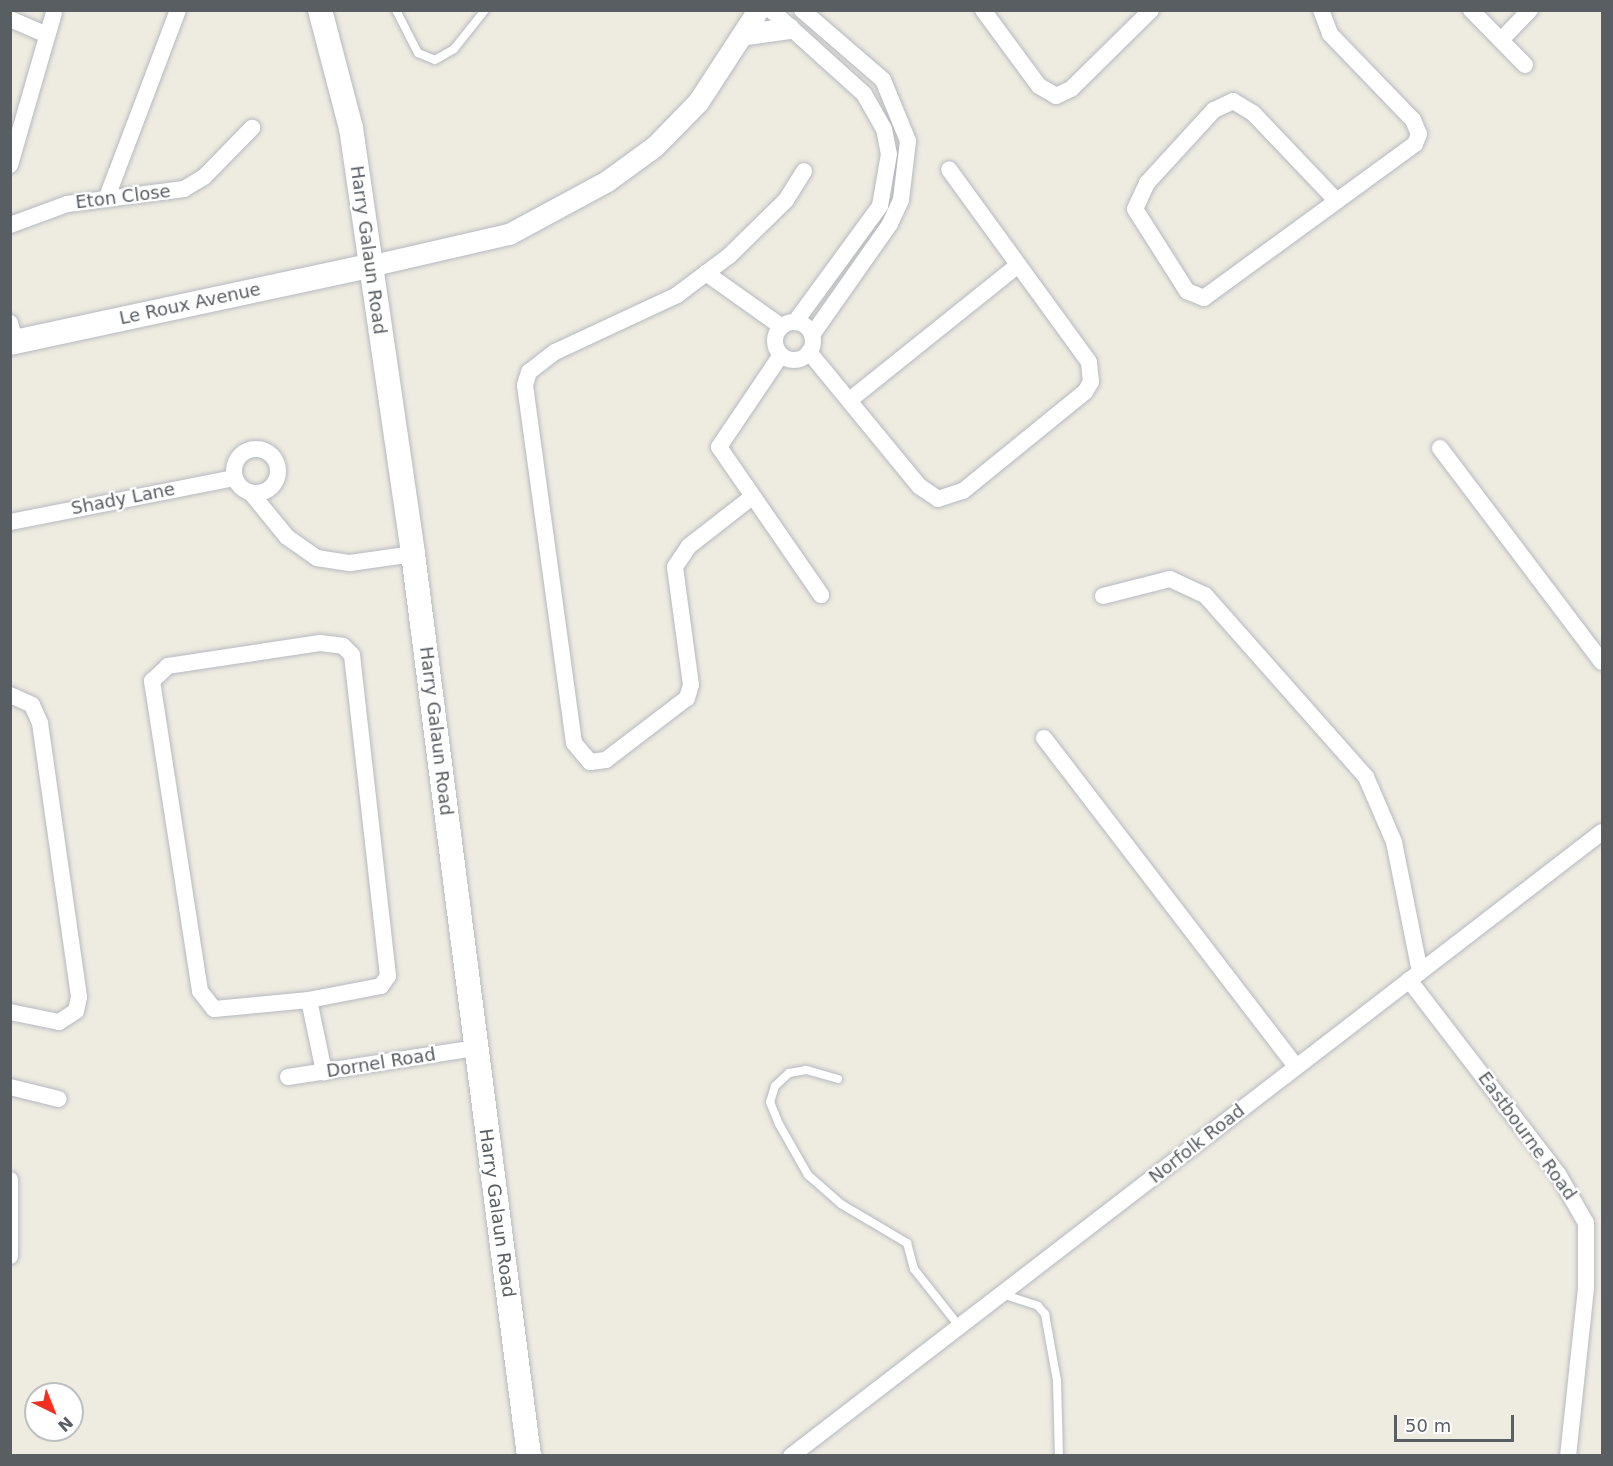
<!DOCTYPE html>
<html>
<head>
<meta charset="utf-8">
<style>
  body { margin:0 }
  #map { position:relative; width:1613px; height:1466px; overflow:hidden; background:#eeebe1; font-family:"DejaVu Sans",sans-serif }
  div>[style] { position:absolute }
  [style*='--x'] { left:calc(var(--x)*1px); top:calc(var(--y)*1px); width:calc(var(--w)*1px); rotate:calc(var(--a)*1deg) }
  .roads { filter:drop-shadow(0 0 2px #b6b9bf) drop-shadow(0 0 2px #b6b9bf) }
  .service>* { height:8px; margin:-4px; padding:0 4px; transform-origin:4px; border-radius:4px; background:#fff }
  .minor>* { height:16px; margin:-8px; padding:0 8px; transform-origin:8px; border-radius:8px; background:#fff }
  .minor>.ring { margin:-8px; padding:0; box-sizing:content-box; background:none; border:16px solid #fff; border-radius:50% }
  .tertiary>* { height:21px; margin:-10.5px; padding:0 10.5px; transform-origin:10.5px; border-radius:10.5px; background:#fff }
  .secondary>* { height:24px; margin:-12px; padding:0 12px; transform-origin:12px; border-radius:12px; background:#fff }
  span { translate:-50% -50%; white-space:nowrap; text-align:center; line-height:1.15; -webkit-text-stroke:4.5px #fff; paint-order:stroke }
  .street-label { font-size:18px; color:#595e63 }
  .frame { position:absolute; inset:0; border:12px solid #595e63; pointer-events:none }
  .north { position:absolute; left:24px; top:1382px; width:60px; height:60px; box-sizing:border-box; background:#fff; border:2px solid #bdbfc1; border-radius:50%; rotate:137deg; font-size:16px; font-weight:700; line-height:24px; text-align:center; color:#595e63 }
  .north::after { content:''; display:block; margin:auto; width:21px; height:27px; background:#f42f20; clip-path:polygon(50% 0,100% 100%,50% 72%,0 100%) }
  .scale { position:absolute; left:1394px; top:1415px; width:120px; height:27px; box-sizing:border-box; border:3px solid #595e63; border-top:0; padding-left:8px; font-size:18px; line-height:21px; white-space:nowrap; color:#595e63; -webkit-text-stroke:4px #fff; paint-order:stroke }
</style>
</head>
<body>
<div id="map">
  <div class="roads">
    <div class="service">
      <i style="--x:396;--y:10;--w:48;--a:62.9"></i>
      <i style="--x:418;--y:53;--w:18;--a:22"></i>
      <i style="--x:435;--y:60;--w:22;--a:-30"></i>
      <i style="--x:454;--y:49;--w:50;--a:-51.5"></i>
      <i style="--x:838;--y:1079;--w:33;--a:-164"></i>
      <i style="--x:806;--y:1070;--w:17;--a:170"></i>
      <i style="--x:789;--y:1073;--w:19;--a:137"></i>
      <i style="--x:775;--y:1086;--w:17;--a:107"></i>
      <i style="--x:770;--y:1102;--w:24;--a:68"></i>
      <i style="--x:779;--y:1124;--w:59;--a:60.4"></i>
      <i style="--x:808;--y:1175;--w:44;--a:41.3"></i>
      <i style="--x:841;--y:1204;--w:77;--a:30.6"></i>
      <i style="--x:907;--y:1243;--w:27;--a:75"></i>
      <i style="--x:914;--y:1269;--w:73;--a:51.7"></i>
      <i style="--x:1002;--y:1294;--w:38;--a:18"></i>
      <i style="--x:1038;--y:1306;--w:11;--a:49"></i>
      <i style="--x:1045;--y:1314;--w:68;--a:79.8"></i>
      <i style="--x:1057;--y:1381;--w:75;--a:88.5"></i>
    </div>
    <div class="minor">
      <i style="--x:771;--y:10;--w:125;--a:42.1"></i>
      <i style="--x:864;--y:94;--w:40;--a:60.3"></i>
      <i style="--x:884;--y:129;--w:25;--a:79"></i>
      <i style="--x:889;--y:154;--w:53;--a:99.8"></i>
      <i style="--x:880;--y:206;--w:144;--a:126.2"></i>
      <i style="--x:802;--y:10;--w:107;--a:40.8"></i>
      <i style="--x:883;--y:80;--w:66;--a:67.7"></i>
      <i style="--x:908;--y:141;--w:59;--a:96.8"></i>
      <i style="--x:901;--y:200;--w:26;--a:115"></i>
      <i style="--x:890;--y:224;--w:136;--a:125.1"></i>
      <i style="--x:983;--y:10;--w:94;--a:53.6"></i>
      <i style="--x:1039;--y:86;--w:20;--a:30"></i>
      <i style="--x:1056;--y:96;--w:17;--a:-25"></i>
      <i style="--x:1071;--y:89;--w:112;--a:-44.6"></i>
      <i style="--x:1321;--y:10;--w:26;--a:69"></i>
      <i style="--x:1330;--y:34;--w:120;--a:46"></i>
      <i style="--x:1413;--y:120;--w:15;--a:67"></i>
      <i style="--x:1419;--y:134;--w:11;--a:112"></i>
      <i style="--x:1415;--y:144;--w:261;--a:143.9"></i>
      <i style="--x:1204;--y:298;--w:18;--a:-158"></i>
      <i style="--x:1187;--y:291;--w:97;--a:-122.4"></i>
      <i style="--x:1135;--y:209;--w:29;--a:-65"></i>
      <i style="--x:1147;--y:183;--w:99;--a:-47.5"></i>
      <i style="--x:1214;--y:110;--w:21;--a:-25"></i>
      <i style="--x:1233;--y:101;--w:23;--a:31"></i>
      <i style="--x:1253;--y:113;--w:117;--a:46.4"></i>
      <i style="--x:1471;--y:10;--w:77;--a:45.5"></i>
      <i style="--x:10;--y:19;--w:40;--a:23.4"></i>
      <i style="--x:1501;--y:40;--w:42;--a:-46"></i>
      <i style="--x:10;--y:165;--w:158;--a:-73.9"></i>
      <i style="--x:107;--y:197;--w:200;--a:-69.2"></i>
      <i style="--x:10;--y:225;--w:61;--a:-20.2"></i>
      <i style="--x:67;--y:204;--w:118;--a:-7.3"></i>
      <i style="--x:184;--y:189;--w:23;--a:-31"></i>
      <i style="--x:204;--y:177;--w:69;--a:-45.6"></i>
      <i style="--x:706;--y:273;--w:93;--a:35.4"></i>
      <i class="ring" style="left:775px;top:322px;width:22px;height:22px"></i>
      <i style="--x:10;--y:323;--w:19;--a:74"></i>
      <i style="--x:809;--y:352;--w:173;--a:50.6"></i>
      <i style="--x:919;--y:486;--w:23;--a:34"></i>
      <i style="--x:938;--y:499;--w:26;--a:-18"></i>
      <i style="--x:963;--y:491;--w:157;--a:-39.1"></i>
      <i style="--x:1085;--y:392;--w:12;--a:-59"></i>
      <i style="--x:1091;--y:382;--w:20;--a:-96"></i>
      <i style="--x:1089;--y:362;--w:238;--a:-126"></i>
      <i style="--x:781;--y:355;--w:111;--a:124"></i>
      <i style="--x:719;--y:447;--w:180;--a:55.4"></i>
      <i style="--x:851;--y:399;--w:213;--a:-38.7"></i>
      <i style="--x:1440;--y:448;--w:268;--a:52.9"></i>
      <i class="ring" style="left:234px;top:449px;width:28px;height:28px"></i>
      <i style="--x:251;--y:493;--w:57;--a:50.7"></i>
      <i style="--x:287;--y:537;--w:37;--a:35"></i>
      <i style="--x:317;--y:558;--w:33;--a:9"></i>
      <i style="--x:350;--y:563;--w:64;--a:-8.1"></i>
      <i style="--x:752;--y:497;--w:80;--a:142.1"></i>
      <i style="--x:689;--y:546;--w:25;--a:124"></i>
      <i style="--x:675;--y:567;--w:119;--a:82.3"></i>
      <i style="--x:691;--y:685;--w:14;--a:107"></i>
      <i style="--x:687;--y:698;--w:102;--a:142.6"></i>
      <i style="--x:606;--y:760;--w:16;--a:173"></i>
      <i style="--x:590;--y:762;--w:25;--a:-130"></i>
      <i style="--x:574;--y:743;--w:361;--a:-97.8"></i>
      <i style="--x:525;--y:385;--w:14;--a:-73"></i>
      <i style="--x:529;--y:372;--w:33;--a:-38"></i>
      <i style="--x:555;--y:352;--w:135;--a:-25"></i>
      <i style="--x:677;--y:295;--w:65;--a:-36.9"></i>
      <i style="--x:729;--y:256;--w:80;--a:-44.5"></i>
      <i style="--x:786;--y:200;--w:34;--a:-58"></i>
      <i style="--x:10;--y:522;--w:229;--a:-11.1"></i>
      <i style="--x:1103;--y:596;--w:69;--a:-14.2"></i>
      <i style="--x:1170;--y:579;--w:38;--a:25"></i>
      <i style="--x:1205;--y:595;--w:243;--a:48.5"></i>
      <i style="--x:1366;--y:777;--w:71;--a:66.7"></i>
      <i style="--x:1394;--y:842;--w:133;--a:78.7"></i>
      <i style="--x:320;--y:643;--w:23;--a:7"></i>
      <i style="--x:343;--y:646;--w:13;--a:45"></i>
      <i style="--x:352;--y:655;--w:323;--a:83.6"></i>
      <i style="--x:388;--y:976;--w:12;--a:125"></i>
      <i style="--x:381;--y:986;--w:73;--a:169"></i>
      <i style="--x:309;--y:1000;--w:95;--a:174.6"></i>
      <i style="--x:214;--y:1009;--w:23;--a:-128"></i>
      <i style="--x:200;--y:991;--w:314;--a:-98.8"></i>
      <i style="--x:152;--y:681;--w:22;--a:-43"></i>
      <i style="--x:168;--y:666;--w:154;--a:-8.6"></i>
      <i style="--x:10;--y:695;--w:24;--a:24"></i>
      <i style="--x:32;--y:705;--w:20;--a:66"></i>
      <i style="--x:40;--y:723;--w:277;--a:81.9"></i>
      <i style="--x:79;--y:997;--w:14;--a:102"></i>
      <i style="--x:76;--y:1011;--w:20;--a:147"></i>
      <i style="--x:59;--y:1022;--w:50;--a:-168.5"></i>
      <i style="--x:1044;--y:738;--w:414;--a:52.5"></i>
      <i style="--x:1409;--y:980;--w:245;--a:52.5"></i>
      <i style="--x:1558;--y:1174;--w:56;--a:60.3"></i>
      <i style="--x:1586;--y:1223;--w:65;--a:90"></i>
      <i style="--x:1586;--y:1288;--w:169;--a:96.1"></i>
      <i style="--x:309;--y:1000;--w:74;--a:78.2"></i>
      <i style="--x:288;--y:1077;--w:189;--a:-8.8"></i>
      <i style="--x:10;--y:1087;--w:50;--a:13.8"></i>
      <i style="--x:10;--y:1180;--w:76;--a:90"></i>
      <i style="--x:791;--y:1456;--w:1023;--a:-37.58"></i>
    </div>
    <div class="tertiary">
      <i style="--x:746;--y:34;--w:43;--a:-7.9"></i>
      <i style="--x:369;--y:266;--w:144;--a:-12.9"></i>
      <i style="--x:509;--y:234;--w:111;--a:-28.4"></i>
      <i style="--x:607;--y:181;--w:59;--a:-36.1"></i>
      <i style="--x:655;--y:146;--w:62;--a:-45.7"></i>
      <i style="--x:698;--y:102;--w:110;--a:-56.9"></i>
    </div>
    <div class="secondary">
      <i style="--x:320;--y:10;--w:122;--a:75.3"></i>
      <i style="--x:351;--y:128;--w:430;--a:81.7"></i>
      <i style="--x:413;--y:554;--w:909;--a:82.67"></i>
      <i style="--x:10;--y:343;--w:367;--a:-12.1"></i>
    </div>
  </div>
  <div class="street-label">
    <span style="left:123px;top:197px;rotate:-7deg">Eton Close</span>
    <span style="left:368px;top:250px;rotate:82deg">Harry Galaun Road</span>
    <span style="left:190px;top:304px;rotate:-12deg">Le Roux Avenue</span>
    <span style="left:123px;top:499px;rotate:-11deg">Shady Lane</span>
    <span style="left:436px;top:731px;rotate:83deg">Harry Galaun Road</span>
    <span style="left:381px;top:1063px;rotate:-9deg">Dornel Road</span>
    <span style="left:1527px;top:1136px;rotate:54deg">Eastbourne Road</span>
    <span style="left:1197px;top:1144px;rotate:-38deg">Norfolk Road</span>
    <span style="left:497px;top:1213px;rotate:82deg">Harry Galaun Road</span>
  </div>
  <div class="frame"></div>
  <div class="north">N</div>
  <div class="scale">50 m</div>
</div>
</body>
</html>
